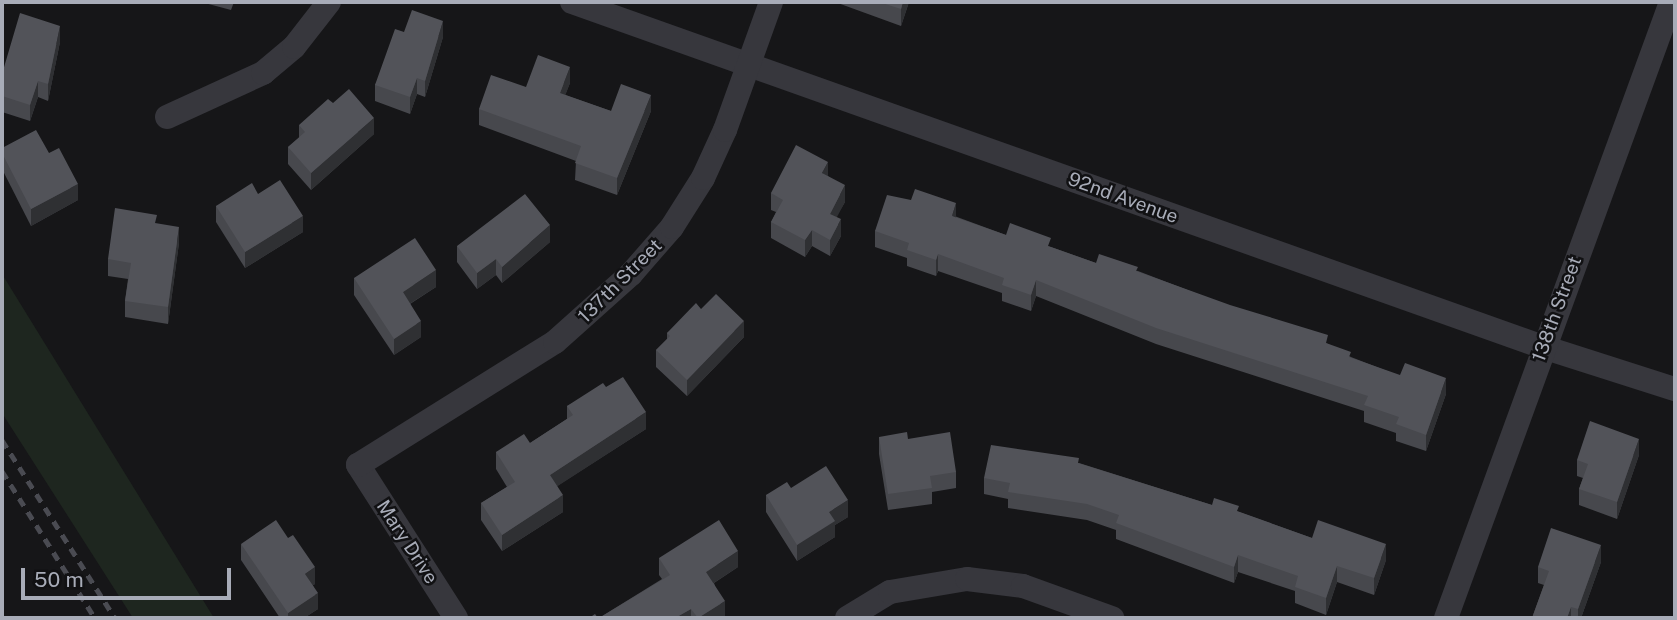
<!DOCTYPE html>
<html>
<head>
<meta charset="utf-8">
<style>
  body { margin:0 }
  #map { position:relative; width:1677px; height:620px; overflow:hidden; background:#161618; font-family:"Public Sans",sans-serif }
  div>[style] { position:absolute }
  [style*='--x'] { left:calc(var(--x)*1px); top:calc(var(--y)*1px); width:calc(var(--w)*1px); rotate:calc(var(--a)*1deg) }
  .green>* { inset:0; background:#1e261f }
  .street>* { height:24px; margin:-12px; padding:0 12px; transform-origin:12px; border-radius:12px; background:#37373d }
  .rail>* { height:5px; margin-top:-2.5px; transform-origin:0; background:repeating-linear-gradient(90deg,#4a4b52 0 9px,transparent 0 16px) }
  .wall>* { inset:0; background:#47484d }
  .shaded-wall>* { inset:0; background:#2f3033 }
  .building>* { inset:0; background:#525359 }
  span { translate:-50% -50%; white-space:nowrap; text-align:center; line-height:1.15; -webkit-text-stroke:5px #111113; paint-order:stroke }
  .street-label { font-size:19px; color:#a8acb8 }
  .frame { position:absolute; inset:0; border:4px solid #a8acb8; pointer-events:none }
  .scale { position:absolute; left:21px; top:568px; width:210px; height:32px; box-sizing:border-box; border:4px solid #a8acb8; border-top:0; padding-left:9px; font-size:21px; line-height:24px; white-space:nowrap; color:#a8acb8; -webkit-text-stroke:5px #111113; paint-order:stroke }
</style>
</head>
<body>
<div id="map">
  <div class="green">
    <i style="clip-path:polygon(2px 274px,214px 618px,133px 618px,2px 413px)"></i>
  </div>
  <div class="street">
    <i style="--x:572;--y:2;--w:1030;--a:19.56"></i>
    <i style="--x:1543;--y:347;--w:139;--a:17.7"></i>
    <i style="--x:167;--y:117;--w:106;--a:-24.6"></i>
    <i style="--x:263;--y:73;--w:40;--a:-40"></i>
    <i style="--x:294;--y:47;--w:57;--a:-52.1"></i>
    <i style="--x:456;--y:618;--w:182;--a:-122.6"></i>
    <i style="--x:358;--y:465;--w:232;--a:-32"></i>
    <i style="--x:555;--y:342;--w:102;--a:-41.8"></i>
    <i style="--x:631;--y:274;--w:62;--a:-48.9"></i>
    <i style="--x:672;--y:227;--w:58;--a:-57.7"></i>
    <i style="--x:703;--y:178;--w:53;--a:-65.4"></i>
    <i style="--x:725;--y:130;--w:136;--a:-70.2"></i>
    <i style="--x:847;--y:618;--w:50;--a:-31.2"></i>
    <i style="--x:890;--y:592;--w:78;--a:-9.6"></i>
    <i style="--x:967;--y:579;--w:56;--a:7.1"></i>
    <i style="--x:1023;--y:586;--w:95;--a:19.8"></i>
    <i style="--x:1446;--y:618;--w:656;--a:-69.93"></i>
  </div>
  <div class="rail">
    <i style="--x:2;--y:440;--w:211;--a:57.6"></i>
    <i style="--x:2;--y:471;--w:174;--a:57.7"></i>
  </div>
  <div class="wall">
    <i style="clip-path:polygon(201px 2px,234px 2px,231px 10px)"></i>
    <i style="clip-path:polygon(835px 2px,909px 2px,901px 26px)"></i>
    <i style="clip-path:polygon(404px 32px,443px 37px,425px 97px,417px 94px,410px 114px,375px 101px,375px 85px)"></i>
    <i style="clip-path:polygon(60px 42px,48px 101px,38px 97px,30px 121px,2px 112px,2px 74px)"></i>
    <i style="clip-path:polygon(570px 83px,565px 95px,611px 111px,651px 111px,617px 195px,575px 180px,576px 161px,479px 125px,479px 109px,526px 87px)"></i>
    <i style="clip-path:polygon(299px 125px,374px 134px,311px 190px,288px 164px,288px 147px,299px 138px)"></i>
    <i style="clip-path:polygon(2px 148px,49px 153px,78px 200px,31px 226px,2px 169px)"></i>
    <i style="clip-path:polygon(828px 176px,845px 202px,836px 217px,841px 236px,830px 256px,812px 246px,805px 257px,771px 238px,771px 222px,776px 212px,771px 210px,771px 193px)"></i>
    <i style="clip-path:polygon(258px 194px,303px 232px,245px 268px,216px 222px,216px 206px)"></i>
    <i style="clip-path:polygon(911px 200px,1006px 235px,1051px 247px,1096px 263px,1138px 271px,1328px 344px,1351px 357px,1446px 394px,1426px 451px,1396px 441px,1396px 433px,1364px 422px,1364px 411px,1156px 344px,1036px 296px,1031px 311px,1002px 301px,1002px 293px,938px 271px,936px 276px,907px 266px,907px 258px,875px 247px,875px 231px)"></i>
    <i style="clip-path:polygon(157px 224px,179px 243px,168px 324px,125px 317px,125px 301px,128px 279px,108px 276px,108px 259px)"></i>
    <i style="clip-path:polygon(550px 242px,502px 283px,496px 275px,477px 289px,457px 262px,457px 246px)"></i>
    <i style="clip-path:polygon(354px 278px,436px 287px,410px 304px,421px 337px,394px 355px,354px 295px)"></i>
    <i style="clip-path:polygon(701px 309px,744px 337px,687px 396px,656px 367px,656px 350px,667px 339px,667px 333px)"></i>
    <i style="clip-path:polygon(606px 387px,646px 429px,557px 486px,563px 512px,502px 551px,481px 520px,481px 503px,507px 487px,496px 469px,496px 452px,530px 443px,567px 419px,567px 406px)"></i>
    <i style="clip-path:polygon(879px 437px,908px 439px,956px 472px,956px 488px,932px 492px,932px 504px,888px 510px,879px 454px)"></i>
    <i style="clip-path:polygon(1639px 455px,1617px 519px,1579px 505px,1579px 489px,1583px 478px,1577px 476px,1577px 460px)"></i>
    <i style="clip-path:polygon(1079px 463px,1212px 505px,1239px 512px,1312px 538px,1386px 560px,1374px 595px,1337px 582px,1326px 615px,1295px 603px,1295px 591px,1238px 572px,1234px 583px,1116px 539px,1116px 530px,1087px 520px,1008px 508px,1008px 499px,984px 494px,984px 478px)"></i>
    <i style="clip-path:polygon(791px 488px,848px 517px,835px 525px,835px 537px,797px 561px,766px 512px,766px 495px)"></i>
    <i style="clip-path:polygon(241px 544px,315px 584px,313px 585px,318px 609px,304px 618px,280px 618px,241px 560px)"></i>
    <i style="clip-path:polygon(659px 558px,738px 567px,714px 583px,725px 617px,724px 618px,599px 618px,662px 579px,659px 575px)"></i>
    <i style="clip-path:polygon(1601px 562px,1581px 618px,1532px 618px,1544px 585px,1538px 583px,1538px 567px)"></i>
  </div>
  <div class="shaded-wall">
    <i style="clip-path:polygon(903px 2px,909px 2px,901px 26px,901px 9px)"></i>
    <i style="clip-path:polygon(443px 21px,443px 37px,425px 97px,425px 81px)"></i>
    <i style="clip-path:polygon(60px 26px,60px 42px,48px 101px,48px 84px)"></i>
    <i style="clip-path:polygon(570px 67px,570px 83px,560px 109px,560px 93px)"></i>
    <i style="clip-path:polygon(417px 78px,417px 94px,410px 114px,410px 97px)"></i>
    <i style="clip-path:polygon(38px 81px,38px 97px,30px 121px,30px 105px)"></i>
    <i style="clip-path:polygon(651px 95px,651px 111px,617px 195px,617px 178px)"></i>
    <i style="clip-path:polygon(374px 118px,374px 134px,311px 190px,311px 173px)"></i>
    <i style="clip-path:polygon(828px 162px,828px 179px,822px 173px)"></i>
    <i style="clip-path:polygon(78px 184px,78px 200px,31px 226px,31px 209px)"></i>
    <i style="clip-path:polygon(845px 185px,845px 202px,830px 230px,830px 214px)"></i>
    <i style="clip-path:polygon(956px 203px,956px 219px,952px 216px)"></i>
    <i style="clip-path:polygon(303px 216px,303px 232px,245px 268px,245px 252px)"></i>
    <i style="clip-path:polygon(841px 219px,841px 236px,830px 256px,830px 240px)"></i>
    <i style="clip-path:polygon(550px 225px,550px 242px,502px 283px,502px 267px)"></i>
    <i style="clip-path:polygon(179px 227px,179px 243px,168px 324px,168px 307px)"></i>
    <i style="clip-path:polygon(812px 230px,812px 246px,805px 257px,805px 240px)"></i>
    <i style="clip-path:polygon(938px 254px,938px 271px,936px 276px,936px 260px)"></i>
    <i style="clip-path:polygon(496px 259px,496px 275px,477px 289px,477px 273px)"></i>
    <i style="clip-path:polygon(436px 270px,436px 287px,403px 308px,403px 292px)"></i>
    <i style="clip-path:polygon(1036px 280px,1036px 296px,1031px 311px,1031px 295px)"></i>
    <i style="clip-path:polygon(421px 321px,421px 337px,394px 355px,394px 339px)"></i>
    <i style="clip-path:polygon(744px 321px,744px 337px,687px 396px,687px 380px)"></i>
    <i style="clip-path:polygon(1446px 378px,1446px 394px,1426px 451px,1426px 435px)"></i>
    <i style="clip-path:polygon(646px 412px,646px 429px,550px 491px,550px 475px)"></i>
    <i style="clip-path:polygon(1639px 439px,1639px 455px,1617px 519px,1617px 502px)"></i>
    <i style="clip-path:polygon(563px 495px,563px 512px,502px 551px,502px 535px)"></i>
    <i style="clip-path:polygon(848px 500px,848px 517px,835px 525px,835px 537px,797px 561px,797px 545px,829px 512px)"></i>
    <i style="clip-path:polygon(1386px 544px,1386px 560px,1374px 595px,1374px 578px)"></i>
    <i style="clip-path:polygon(1601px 545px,1601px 562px,1581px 618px,1578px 618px,1578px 609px)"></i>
    <i style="clip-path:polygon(738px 551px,738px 567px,706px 588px,706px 572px)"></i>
    <i style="clip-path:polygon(1238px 555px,1238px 572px,1234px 583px,1234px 567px)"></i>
    <i style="clip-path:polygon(1337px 566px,1337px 582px,1326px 615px,1326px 598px)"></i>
    <i style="clip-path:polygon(315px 567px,315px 584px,305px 590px,305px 574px)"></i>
    <i style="clip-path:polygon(318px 593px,318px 609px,304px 618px,288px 618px,288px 613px)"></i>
    <i style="clip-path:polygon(725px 601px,725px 617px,724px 618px,698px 618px)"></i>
    <i style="clip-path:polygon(1571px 607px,1571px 618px,1567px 618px)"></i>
    <i style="clip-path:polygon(691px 609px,691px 618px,675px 618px)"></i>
  </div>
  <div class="building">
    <i style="clip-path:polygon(879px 2px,903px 2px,901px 9px)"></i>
    <i style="clip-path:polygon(412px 10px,443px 21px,425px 81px,417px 78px,410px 97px,375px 85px,395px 29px,404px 32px)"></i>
    <i style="clip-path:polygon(20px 13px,60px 26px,48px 84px,38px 81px,30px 105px,2px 96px,2px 74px)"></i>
    <i style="clip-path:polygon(538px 55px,570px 67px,560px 93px,611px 111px,621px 84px,651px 95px,617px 178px,575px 163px,581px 146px,479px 109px,491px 75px,526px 87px)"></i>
    <i style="clip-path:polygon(349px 89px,374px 118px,311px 173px,288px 147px,305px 132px,299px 125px,328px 99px,333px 103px)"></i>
    <i style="clip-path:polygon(36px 130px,49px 153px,59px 148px,78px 184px,31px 209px,2px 153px,2px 148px)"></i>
    <i style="clip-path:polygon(796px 145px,828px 162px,822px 173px,845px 185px,830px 214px,841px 219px,830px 240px,812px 230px,805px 240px,771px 222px,783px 200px,771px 193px)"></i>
    <i style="clip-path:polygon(280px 180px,303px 216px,245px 252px,216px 206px,252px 183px,258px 194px)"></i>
    <i style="clip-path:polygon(915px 189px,956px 203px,952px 216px,1006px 235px,1010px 223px,1051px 238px,1048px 246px,1096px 263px,1099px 254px,1138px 267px,1136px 271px,1230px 305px,1328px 335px,1326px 343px,1351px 352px,1349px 357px,1400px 375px,1405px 363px,1446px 378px,1426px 435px,1396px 424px,1399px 417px,1364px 405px,1368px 396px,1156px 328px,1036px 280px,1031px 295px,1002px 285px,1004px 278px,938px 254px,936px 260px,907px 250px,909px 243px,875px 231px,887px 195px,911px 200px)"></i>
    <i style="clip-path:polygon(525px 194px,550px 225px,502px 267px,496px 259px,477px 273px,457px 246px)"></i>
    <i style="clip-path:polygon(115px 208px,157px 215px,155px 223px,179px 227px,168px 307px,125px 301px,131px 263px,108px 259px)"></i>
    <i style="clip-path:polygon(415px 238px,436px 270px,403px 292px,421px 321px,394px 339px,354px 278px)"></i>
    <i style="clip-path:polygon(716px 294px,744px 321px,687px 380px,656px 350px,670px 336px,667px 333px,696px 303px,701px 309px)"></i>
    <i style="clip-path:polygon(623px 377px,646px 412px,550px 475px,563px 495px,502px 535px,481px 503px,515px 482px,496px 452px,524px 434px,530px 443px,573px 415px,567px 406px,603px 383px,606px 387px)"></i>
    <i style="clip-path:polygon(1590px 421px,1639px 439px,1617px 502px,1579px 489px,1588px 464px,1577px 460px)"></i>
    <i style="clip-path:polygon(907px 432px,908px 439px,950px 432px,956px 472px,930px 476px,932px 488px,888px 494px,879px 437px)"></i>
    <i style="clip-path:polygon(991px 445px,1079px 458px,1078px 463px,1212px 505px,1214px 498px,1239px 506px,1237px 511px,1312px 538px,1318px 520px,1386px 544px,1374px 578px,1337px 566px,1326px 598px,1295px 587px,1298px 576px,1238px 555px,1234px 567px,1116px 523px,1119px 515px,1087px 504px,1008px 492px,1010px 483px,984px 478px)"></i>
    <i style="clip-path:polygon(826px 466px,848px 500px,829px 512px,835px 521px,797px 545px,766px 495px,787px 482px,791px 488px)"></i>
    <i style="clip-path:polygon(276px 520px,288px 538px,293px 535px,315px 567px,305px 574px,318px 593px,288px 613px,241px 544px)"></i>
    <i style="clip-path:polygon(719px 520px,738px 551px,706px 572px,725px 601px,698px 618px,691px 609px,675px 618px,599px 618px,670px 575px,659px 558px)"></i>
    <i style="clip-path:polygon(1551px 528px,1601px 545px,1578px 609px,1571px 607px,1567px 618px,1532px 618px,1549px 571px,1538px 567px)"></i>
    <i style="clip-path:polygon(595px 614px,598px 618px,589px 618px)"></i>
  </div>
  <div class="street-label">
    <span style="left:1123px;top:198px;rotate:20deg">92nd Avenue</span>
    <span style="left:620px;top:281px;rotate:-45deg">137th Street</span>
    <span style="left:1557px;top:309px;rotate:-70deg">138th Street</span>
    <span style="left:407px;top:542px;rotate:57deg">Mary Drive</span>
  </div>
  <div class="frame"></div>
  <div class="scale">50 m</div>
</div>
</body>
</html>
